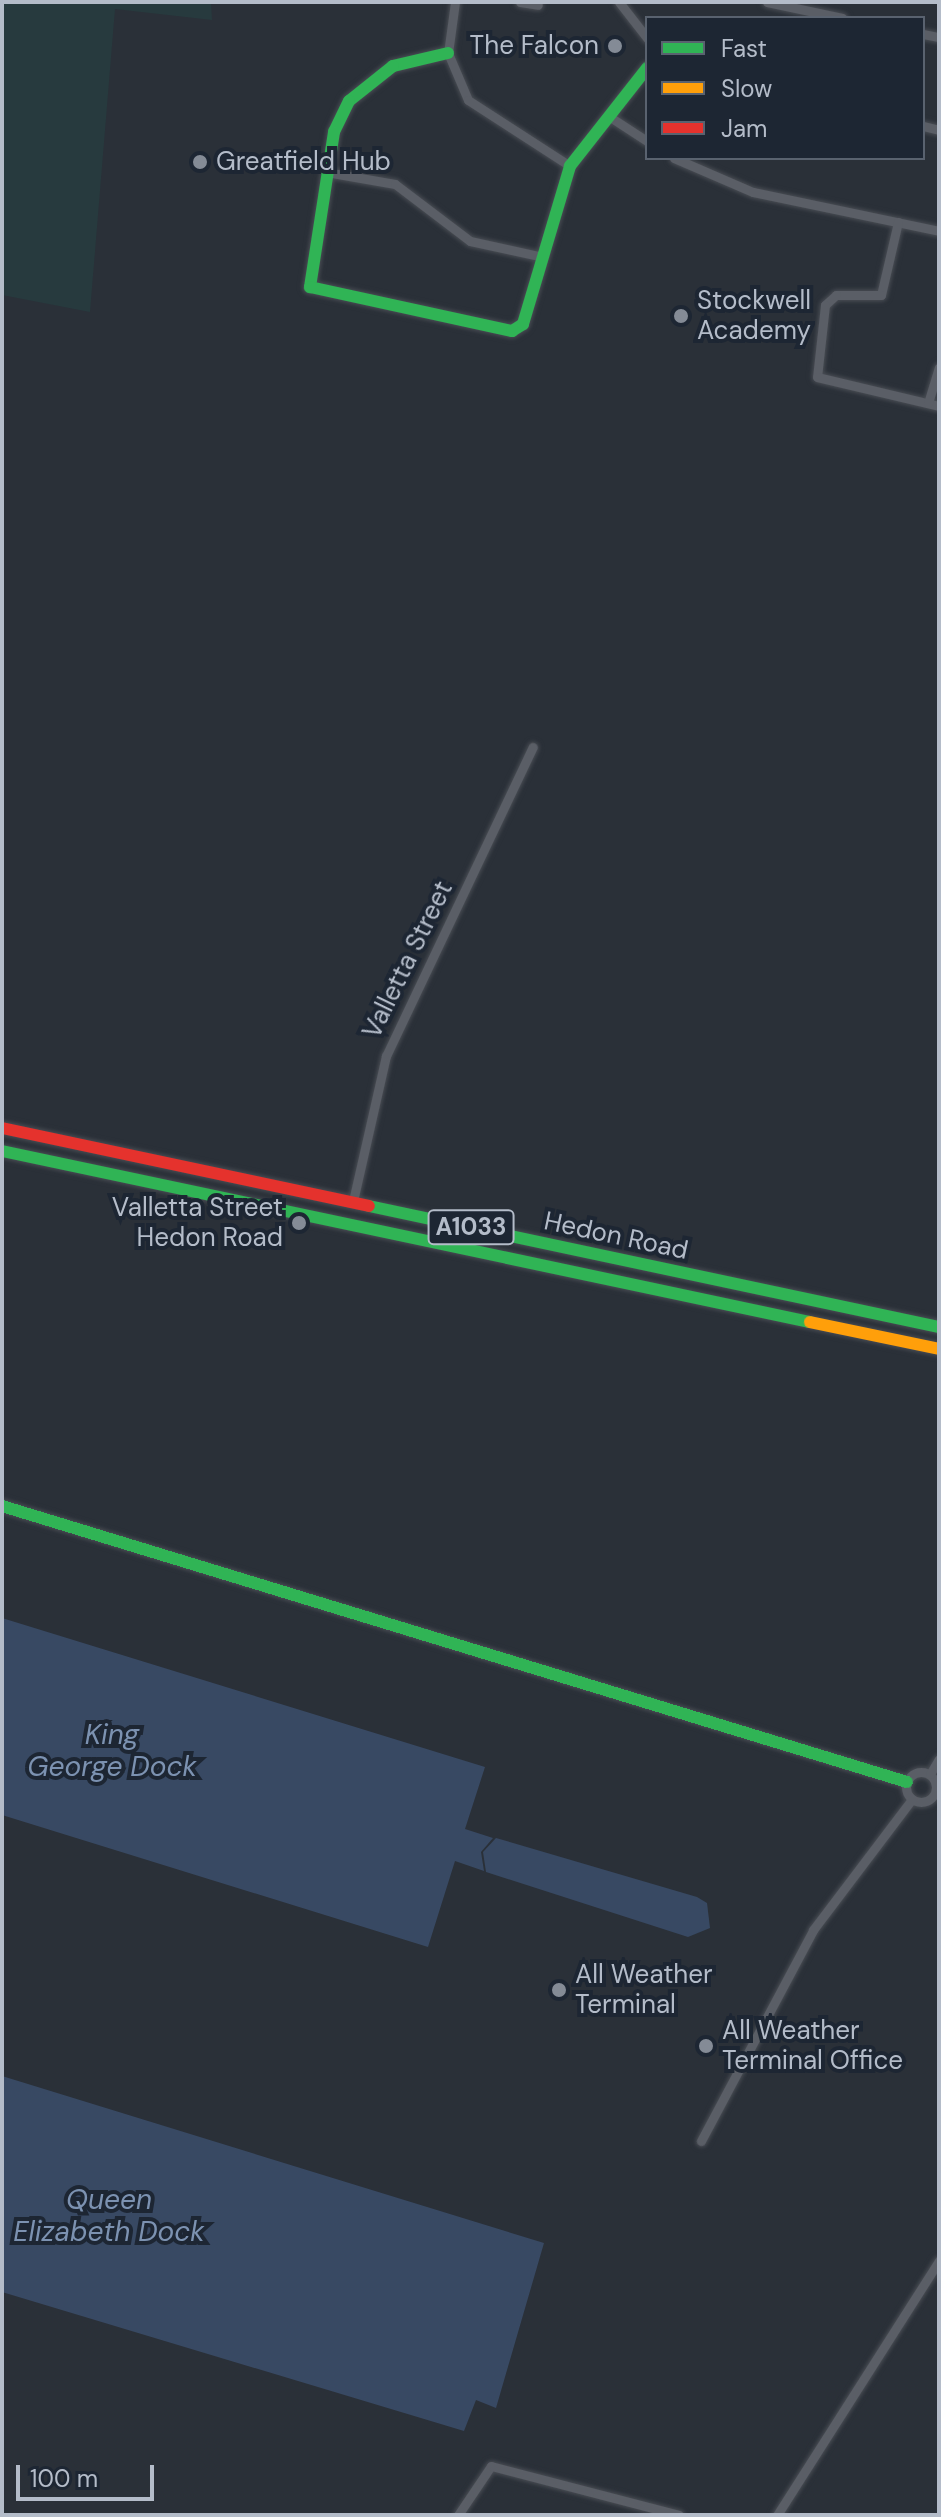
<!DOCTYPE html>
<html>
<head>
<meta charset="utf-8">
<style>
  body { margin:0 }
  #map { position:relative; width:941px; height:2517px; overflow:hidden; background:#2a3038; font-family:"DM Sans",sans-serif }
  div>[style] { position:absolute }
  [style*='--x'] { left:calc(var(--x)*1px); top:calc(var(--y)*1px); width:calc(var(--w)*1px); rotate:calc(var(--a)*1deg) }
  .green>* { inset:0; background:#273a3e }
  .water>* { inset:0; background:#384963 }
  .roads { filter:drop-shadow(0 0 2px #484c53) drop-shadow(0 0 2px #484c53) }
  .street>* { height:9px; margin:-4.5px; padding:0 4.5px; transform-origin:4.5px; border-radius:4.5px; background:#5a5e66 }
  .street>.ring { margin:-4.5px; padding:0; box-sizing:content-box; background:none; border:9px solid #5a5e66; border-radius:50% }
  .fast>* { height:12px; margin:-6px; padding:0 6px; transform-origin:6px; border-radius:6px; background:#30b455 }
  .slow>* { height:12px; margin:-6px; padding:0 6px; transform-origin:6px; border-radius:6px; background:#ff9f0a }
  .jam>* { height:12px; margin:-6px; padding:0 6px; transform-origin:6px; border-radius:6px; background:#e5322d }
  .dots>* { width:22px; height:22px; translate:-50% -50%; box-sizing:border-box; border:4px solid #1d2633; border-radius:50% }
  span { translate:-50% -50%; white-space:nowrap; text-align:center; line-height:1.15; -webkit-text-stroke:8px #1d2633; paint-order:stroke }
  .shield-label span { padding:2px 6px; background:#1d2633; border:2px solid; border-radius:6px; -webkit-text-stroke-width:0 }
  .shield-label { font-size:24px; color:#b4bcc9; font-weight:700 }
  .poi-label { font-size:26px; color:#b4bcc9 }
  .right { translate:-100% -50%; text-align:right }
  .left { translate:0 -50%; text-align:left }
  .street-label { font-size:26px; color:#b4bcc9 }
  .water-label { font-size:28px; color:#7c92b1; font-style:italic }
  .frame { position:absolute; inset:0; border:4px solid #b4bcc9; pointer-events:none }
  .legend { position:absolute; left:645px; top:16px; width:280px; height:144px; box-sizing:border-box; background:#1d2633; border:2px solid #59626f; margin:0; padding:10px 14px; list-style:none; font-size:24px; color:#b4bcc9 }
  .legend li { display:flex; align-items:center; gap:16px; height:40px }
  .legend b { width:40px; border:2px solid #59626f }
  .scale { position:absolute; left:16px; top:2465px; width:138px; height:36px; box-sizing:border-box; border:4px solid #b4bcc9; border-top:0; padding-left:10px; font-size:24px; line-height:28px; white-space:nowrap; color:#b4bcc9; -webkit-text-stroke:6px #1d2633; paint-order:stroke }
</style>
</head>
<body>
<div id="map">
  <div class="green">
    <i style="clip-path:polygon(2px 2px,211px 2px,212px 20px,115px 9px,90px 312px,2px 295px)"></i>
  </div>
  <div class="water">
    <i style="clip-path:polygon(2px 1618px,485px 1767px,465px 1829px,493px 1838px,481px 1852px,484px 1871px,455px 1861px,428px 1947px,2px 1815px)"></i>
    <i style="clip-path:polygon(496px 1838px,697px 1897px,707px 1903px,710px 1928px,688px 1937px,486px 1872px,483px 1852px)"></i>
    <i style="clip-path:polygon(2px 2076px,544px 2243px,496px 2408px,476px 2400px,464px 2431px,2px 2292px)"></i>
  </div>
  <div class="roads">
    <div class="street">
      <i style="--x:455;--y:2;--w:51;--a:97.8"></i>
      <i style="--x:448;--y:53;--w:51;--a:66.9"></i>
      <i style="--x:468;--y:100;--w:121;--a:32.9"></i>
      <i style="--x:520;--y:2;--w:18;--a:9"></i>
      <i style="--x:619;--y:2;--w:46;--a:52.1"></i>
      <i style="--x:767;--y:2;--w:77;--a:12"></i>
      <i style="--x:923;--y:34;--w:16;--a:11"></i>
      <i style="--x:610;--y:117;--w:44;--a:33"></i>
      <i style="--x:923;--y:126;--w:16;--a:14"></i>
      <i style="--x:674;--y:158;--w:86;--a:23.3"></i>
      <i style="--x:753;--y:192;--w:190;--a:11.8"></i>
      <i style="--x:326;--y:172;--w:70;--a:9.9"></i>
      <i style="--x:395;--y:184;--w:94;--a:37.2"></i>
      <i style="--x:470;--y:241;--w:71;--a:12.3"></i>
      <i style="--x:898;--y:222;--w:75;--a:103.1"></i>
      <i style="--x:881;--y:295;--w:45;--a:180"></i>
      <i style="--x:836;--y:295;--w:15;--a:138"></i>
      <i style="--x:825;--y:305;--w:72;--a:96.3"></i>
      <i style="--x:817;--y:377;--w:125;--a:13.4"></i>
      <i style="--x:928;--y:403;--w:37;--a:-73"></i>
      <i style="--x:353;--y:1201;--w:149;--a:-77.2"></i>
      <i style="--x:386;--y:1056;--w:342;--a:-64.6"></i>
      <i class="ring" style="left:906px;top:1772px;width:21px;height:21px"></i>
      <i style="--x:930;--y:1774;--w:17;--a:-59"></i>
      <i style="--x:701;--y:2141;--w:239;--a:-62"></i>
      <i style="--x:813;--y:1930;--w:164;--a:-52.9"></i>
      <i style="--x:458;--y:2515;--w:59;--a:-56"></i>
      <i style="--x:491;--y:2466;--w:194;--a:14.6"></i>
      <i style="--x:777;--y:2515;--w:301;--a:-57.5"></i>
    </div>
    <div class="fast">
      <i style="--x:448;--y:53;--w:57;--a:166.7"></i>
      <i style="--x:393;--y:66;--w:56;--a:141.5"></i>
      <i style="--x:349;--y:101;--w:34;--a:116"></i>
      <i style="--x:334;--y:132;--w:157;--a:98.8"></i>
      <i style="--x:310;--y:287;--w:207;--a:12.3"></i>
      <i style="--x:512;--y:331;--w:13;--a:-32"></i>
      <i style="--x:523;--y:324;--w:165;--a:-73.4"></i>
      <i style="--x:570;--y:166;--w:125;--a:-51.8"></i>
      <i style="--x:2;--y:1151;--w:826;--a:11.95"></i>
      <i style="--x:369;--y:1206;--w:583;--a:11.98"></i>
      <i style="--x:2;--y:1506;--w:946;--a:16.96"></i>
    </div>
    <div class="slow">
      <i style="--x:810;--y:1322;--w:132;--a:11.8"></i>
    </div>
    <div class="jam">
      <i style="--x:2;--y:1128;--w:375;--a:12"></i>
    </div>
  </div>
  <div class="dots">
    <i style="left:615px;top:46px;background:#848b96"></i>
    <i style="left:200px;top:162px;background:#848b96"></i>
    <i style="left:681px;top:316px;background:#848b96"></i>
    <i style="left:299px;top:1223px;background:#848b96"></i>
    <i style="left:559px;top:1990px;background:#848b96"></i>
    <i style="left:706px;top:2046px;background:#848b96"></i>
  </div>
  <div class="shield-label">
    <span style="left:471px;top:1227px">A1033</span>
  </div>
  <div class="poi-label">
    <span class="right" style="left:599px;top:46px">The Falcon</span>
    <span class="left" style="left:216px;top:162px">Greatfield Hub</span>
    <span class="left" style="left:697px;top:316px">Stockwell<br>Academy</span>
    <span class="right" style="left:283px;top:1223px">Valletta Street<br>Hedon Road</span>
    <span class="left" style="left:575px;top:1990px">All Weather<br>Terminal</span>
    <span class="left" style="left:722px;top:2046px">All Weather<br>Terminal Office</span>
  </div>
  <div class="street-label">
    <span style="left:408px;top:960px;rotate:-64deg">Valletta Street</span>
    <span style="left:616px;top:1236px;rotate:12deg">Hedon Road</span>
  </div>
  <div class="water-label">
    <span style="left:112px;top:1751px">King<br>George Dock</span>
    <span style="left:109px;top:2216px">Queen<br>Elizabeth Dock</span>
  </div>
  <div class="frame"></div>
  <ul class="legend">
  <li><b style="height:10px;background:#30b455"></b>Fast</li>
  <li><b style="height:10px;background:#ff9f0a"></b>Slow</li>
  <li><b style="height:10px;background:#e5322d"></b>Jam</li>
  </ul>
  <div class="scale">100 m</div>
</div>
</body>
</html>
